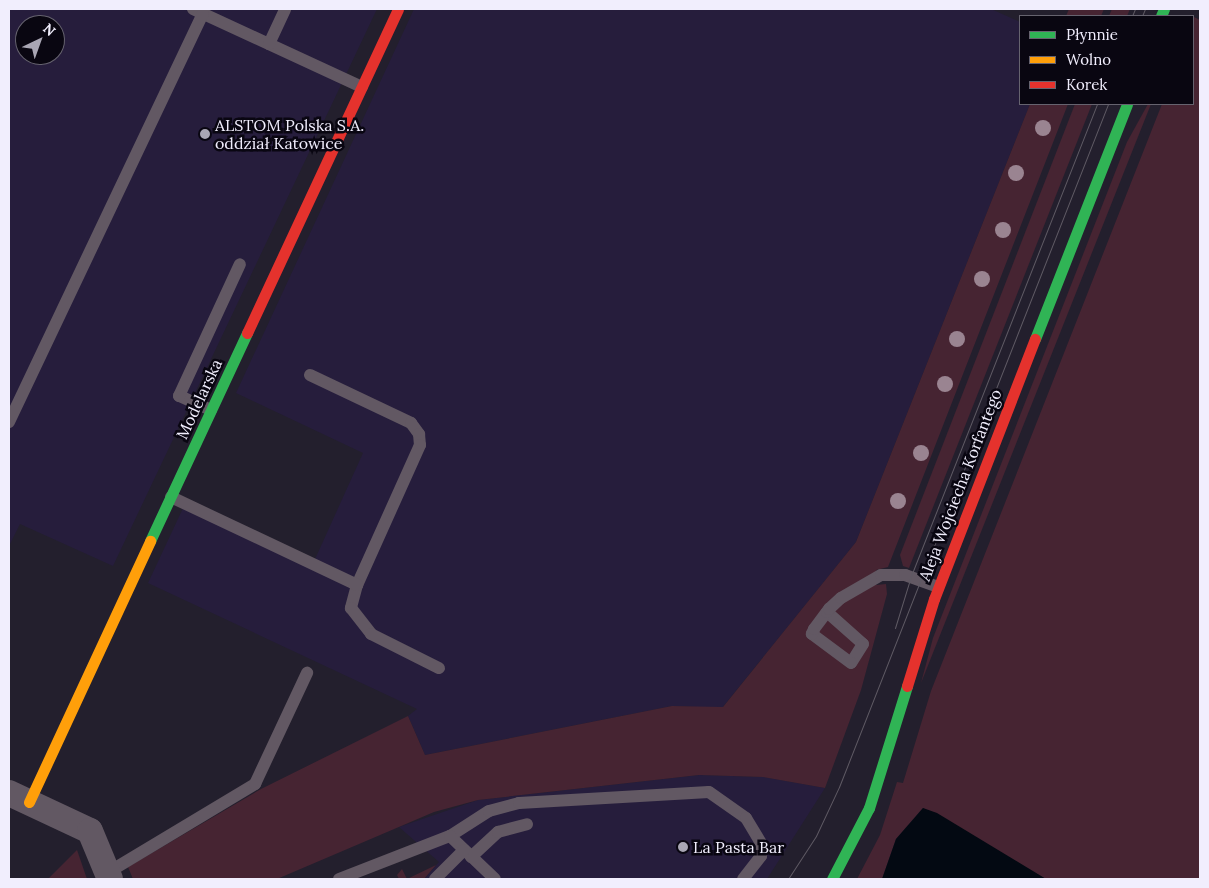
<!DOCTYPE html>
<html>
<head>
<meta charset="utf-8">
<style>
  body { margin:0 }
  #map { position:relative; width:1209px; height:888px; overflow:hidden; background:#231f2d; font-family:Lora,serif }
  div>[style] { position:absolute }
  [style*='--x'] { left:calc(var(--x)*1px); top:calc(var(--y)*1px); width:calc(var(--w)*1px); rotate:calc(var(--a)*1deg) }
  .built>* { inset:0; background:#261d3c }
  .green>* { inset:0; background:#462432 }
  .water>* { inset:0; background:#030912 }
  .lane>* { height:12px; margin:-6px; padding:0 6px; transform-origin:6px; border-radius:6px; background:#625863 }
  .street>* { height:26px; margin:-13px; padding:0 13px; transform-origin:13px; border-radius:13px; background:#625863 }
  .fast>* { height:11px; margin:-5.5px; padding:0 5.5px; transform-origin:5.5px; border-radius:5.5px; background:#30b455 }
  .slow>* { height:11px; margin:-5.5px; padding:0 5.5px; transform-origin:5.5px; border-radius:5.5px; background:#ff9f0a }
  .jam>* { height:11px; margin:-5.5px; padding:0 5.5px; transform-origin:5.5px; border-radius:5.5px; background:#e5322d }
  .tram>* { height:1px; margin:-0.5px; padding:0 0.5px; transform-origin:0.5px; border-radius:0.5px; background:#5f5a64 }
  .trees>* { width:16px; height:16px; margin:-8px; border-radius:50%; background:#9a8491 }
  .dots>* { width:14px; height:14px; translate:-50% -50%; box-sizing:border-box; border:2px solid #090611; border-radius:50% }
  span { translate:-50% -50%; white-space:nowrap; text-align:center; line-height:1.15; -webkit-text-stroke:5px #090611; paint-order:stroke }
  .poi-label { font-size:16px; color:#f1eefd }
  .left { translate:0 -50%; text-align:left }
  .street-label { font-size:16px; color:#f1eefd }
  .frame { position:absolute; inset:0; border:10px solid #f1eefd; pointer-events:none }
  .legend { position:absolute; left:1019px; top:15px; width:175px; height:90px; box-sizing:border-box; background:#090611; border:1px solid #66636f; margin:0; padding:6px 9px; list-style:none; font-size:15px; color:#f1eefd }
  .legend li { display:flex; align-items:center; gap:10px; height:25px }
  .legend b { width:25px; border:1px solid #66636f }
  .north { position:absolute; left:15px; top:15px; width:50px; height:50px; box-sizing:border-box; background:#090611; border:1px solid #66636f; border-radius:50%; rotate:42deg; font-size:14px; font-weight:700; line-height:20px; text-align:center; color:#f1eefd }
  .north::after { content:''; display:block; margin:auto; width:18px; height:22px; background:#a9a6b4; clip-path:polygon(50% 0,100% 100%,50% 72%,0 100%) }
</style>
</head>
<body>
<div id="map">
  <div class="built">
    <i style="clip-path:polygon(evenodd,9px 9px,377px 9px,113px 566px,20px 524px,9px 546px,9px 9px,25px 25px,55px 25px,55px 55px,25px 55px,25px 25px)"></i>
    <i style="clip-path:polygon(414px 9px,991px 9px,1020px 22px,1020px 104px,1030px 104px,856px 542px,722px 708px,672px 706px,425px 755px,408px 716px,417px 709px,148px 583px,184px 506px,311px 567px,316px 557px,363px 453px,236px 393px)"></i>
    <i style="clip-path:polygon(699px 775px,764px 777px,825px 788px,767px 879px,424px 879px,439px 862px,399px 827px,478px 800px)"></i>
  </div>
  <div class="green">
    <i style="clip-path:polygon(1069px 9px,1104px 9px,1101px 16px,1066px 16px)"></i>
    <i style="clip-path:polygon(1112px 9px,1130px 9px,1127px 16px,1109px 16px)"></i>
    <i style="clip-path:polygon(1194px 17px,1200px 20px,1200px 879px,1046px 879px,923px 808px,896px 839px,882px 879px,857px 879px,880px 835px,897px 782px,903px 783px,931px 691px,1162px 104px,1193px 104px)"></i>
    <i style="clip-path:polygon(1030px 104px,1068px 104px,888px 567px,876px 570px,876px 585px,886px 584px,887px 594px,861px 690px,825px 788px,763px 777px,699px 775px,478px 800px,434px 812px,277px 879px,133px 879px,128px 867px,261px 789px,408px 716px,425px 755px,672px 706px,723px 707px,856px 542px)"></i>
    <i style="clip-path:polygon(1075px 104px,1092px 104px,909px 568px,903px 566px,900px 555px)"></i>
    <i style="clip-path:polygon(1148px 104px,1151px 104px,921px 683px,933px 638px,1127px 142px)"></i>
    <i style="clip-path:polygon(77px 850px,87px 879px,48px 879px)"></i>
    <i style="clip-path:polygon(436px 865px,424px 879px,399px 879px,397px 875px,402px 869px,407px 879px)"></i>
  </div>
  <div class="water">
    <i style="clip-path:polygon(923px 808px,937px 813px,1046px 879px,882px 879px,896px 839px)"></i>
  </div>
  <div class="lane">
    <i style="--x:193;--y:9;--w:186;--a:24.8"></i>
    <i style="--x:269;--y:44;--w:38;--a:-65"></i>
    <i style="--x:310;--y:375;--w:112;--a:25.4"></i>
    <i style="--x:411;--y:423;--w:14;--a:54"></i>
    <i style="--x:419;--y:434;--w:11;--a:85"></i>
    <i style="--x:420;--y:445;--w:154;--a:114.2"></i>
    <i style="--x:357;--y:585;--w:24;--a:105"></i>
    <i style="--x:351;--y:608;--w:33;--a:52"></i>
    <i style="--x:371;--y:634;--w:76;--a:26.6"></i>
    <i style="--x:211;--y:410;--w:35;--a:-156"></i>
    <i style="--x:179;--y:396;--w:145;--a:-65.2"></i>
    <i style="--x:9;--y:422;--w:452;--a:-64.6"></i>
    <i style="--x:171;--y:497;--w:206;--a:25.3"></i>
    <i style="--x:827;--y:612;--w:48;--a:41.6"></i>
    <i style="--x:863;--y:644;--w:22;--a:122"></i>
    <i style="--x:851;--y:663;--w:49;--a:-143.4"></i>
    <i style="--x:812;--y:634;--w:5;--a:-68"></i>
    <i style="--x:814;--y:629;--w:21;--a:-53"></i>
    <i style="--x:827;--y:612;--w:4;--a:-56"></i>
    <i style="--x:829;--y:609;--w:16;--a:-43"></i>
    <i style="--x:841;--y:598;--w:46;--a:-29.9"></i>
    <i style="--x:881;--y:575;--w:24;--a:0"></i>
    <i style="--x:905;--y:575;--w:35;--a:20"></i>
    <i style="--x:450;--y:836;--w:46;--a:-32.7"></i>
    <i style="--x:489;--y:811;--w:31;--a:-15"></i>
    <i style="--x:519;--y:803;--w:190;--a:-3.3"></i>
    <i style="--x:709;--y:792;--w:45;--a:35.1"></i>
    <i style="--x:746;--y:818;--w:31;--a:59"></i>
    <i style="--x:762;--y:845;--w:11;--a:95"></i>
    <i style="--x:761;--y:856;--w:29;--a:128"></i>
    <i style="--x:471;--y:857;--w:37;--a:-43"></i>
    <i style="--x:498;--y:832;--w:30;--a:-15"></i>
    <i style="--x:107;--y:873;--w:173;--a:-31"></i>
    <i style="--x:255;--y:784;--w:123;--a:-64.9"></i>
    <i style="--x:339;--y:879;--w:119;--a:-21.2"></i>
    <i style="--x:450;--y:836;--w:62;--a:43.7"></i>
    <i style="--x:435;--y:879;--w:41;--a:-45"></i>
  </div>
  <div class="street">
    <i style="--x:9;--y:793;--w:89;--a:25.1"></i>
    <i style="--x:90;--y:831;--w:52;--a:67.4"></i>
  </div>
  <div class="fast">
    <i style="--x:1161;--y:16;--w:8;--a:-67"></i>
    <i style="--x:1035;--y:339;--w:252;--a:-68.6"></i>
    <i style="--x:150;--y:541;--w:230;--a:-65"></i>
    <i style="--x:832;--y:879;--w:80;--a:-62.5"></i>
    <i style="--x:869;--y:808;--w:128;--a:-72.7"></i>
  </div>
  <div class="slow">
    <i style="--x:29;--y:802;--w:288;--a:-65.1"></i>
  </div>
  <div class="jam">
    <i style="--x:247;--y:333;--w:357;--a:-65"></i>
    <i style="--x:907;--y:686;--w:91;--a:-72.8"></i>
    <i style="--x:934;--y:599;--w:279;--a:-68.8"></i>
  </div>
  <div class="tram">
    <i style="--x:1132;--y:16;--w:8;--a:-67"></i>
    <i style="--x:1142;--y:16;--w:8;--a:-67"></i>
    <i style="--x:895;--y:628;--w:54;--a:-72.9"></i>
    <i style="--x:911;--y:576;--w:507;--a:-68.49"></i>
    <i style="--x:788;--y:879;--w:51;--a:-56.9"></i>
    <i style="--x:816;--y:836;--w:54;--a:-64.9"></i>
    <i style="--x:839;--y:787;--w:734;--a:-68.5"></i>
  </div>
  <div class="trees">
    <i style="left:1043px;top:128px"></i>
    <i style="left:1016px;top:173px"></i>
    <i style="left:1003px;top:230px"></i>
    <i style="left:982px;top:279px"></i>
    <i style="left:957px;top:339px"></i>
    <i style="left:945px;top:384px"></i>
    <i style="left:921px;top:453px"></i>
    <i style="left:898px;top:501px"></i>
  </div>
  <div class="dots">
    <i style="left:205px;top:134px;background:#a9a6b4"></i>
    <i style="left:683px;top:847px;background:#a9a6b4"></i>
  </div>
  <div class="poi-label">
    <span class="left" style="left:215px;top:134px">ALSTOM Polska S.A.<br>oddział Katowice</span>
    <span class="left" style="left:693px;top:847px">La Pasta Bar</span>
  </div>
  <div class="street-label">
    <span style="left:199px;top:399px;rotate:-65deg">Modelarska</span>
    <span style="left:960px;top:485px;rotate:-69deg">Aleja Wojciecha Korfantego</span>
  </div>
  <div class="frame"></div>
  <ul class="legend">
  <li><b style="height:6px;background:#30b455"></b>Płynnie</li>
  <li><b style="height:6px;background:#ff9f0a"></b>Wolno</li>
  <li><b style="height:6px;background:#e5322d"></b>Korek</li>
  </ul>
  <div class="north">N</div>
</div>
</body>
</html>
